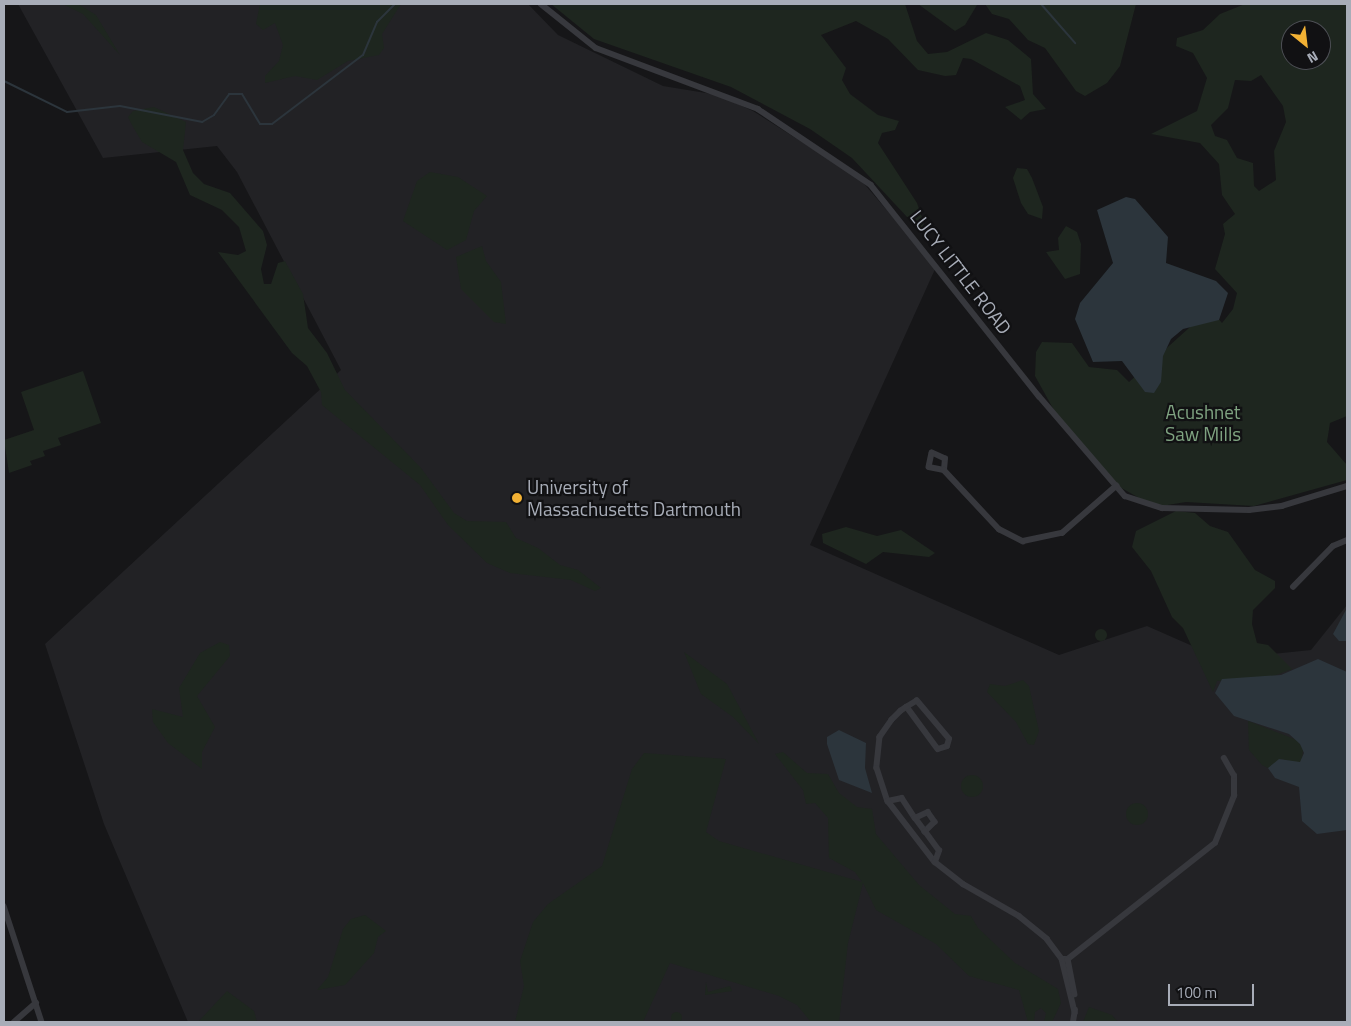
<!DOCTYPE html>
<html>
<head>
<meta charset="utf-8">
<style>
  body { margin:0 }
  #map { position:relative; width:1351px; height:1026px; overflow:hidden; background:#161618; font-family:"Titillium Web",sans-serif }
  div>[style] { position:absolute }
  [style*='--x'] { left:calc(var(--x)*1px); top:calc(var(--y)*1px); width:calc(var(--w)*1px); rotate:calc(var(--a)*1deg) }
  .built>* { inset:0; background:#222225 }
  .green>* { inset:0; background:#1e261f }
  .round { border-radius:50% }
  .water>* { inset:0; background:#2c353c }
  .stream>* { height:2px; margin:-1px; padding:0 1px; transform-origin:1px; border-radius:1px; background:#2c353c }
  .minor>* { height:5.5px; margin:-2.75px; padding:0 2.75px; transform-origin:2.75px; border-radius:2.75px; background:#37383d }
  .dots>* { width:14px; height:14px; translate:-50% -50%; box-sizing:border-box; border:2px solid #111113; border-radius:50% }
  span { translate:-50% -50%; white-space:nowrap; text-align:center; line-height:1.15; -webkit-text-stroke:4.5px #111113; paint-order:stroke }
  .street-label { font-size:19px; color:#a8adb8 }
  .park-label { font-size:19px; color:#7fa381 }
  .poi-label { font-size:19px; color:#a8adb8 }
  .left { translate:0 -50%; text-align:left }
  .frame { position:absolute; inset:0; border:5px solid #a8adb8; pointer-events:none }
  .north { position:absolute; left:1281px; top:20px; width:50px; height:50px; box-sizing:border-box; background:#111113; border:1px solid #4d4f55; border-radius:50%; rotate:151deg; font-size:14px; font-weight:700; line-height:20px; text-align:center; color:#a8adb8 }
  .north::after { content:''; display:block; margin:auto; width:18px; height:22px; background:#f2b134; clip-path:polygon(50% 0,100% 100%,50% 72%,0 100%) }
  .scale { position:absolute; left:1168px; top:984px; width:86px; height:22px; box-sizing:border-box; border:2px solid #a8adb8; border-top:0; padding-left:6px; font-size:15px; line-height:18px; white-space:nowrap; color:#a8adb8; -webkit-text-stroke:4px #111113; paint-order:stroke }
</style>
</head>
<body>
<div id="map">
  <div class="built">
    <i style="clip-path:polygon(18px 4px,528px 4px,558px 35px,663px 86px,718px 95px,753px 111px,860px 179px,936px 267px,810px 545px,1059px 655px,1147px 626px,1222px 659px,1311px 650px,1347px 605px,1347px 1022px,188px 1022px,104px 824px,45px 644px,341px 370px,237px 172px,217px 146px,103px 158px)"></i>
  </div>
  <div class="green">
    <i style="clip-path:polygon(63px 4px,78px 4px,96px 15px,120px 55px,83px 14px)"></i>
    <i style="clip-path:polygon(260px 4px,401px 4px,382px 34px,384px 48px,379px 55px,348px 61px,317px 80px,295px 76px,265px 83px,265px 76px,279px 61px,283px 45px,275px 23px,263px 30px,256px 24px)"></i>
    <i style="clip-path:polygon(551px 4px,905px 4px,917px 41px,928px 54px,947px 52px,986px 33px,1008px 40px,1031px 59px,1033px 94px,1046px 109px,1030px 112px,1021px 120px,1005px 107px,1025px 100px,1020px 86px,971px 59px,963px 58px,956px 75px,945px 76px,918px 70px,888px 39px,856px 21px,821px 35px,846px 68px,842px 80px,850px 94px,878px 115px,899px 121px,895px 130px,882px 133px,878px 143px,917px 203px,924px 223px,921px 232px,852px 158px,810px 129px,731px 87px,594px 39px)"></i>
    <i style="clip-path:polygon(918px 4px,977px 4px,977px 5px,965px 25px,955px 31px)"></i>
    <i style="clip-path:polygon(985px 4px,1136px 4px,1120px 66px,1107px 83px,1085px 96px,1076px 91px,1045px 48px,1028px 40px,1009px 19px,992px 14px)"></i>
    <i style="clip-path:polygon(evenodd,1245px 4px,1347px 4px,1347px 416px,1330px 423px,1327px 442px,1347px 465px,1347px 480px,1254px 506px,1186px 502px,1155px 507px,1118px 486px,1055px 412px,1035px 376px,1036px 352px,1042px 342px,1072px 343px,1089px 367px,1117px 370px,1129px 382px,1210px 309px,1222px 323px,1233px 309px,1237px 293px,1215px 269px,1225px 234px,1223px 224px,1235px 214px,1222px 195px,1219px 164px,1200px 143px,1151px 134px,1197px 111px,1207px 78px,1193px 53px,1176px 46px,1177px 38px,1203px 30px,1220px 14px,1245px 4px,1291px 30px,1321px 30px,1321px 60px,1291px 60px,1291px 30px,1245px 4px,1261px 75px,1283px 106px,1286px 122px,1274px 151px,1276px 180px,1259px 191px,1254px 186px,1253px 163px,1237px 158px,1227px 140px,1215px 136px,1211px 125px,1228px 108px,1235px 80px,1251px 81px,1261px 75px)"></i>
    <i style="clip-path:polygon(154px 107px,186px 122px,183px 150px,193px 173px,204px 184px,230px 193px,263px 231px,267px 245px,261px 269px,264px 284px,271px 284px,278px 263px,285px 261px,303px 294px,308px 328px,327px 353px,345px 390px,421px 468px,454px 513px,467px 521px,506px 522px,516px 538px,538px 548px,560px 565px,578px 570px,601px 588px,595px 591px,571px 580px,510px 573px,487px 563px,448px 525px,420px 485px,322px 405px,321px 392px,307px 366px,292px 353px,218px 252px,238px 255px,246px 251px,239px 227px,222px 210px,190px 195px,176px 162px,142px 142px,132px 125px,128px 117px,133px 111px)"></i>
    <i style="clip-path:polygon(1017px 168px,1027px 169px,1032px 178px,1043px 207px,1042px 219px,1028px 214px,1021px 203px,1013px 178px)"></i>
    <i style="clip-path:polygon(430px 172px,458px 177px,487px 196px,474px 211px,466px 240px,447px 250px,403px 221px,417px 181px)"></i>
    <i style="clip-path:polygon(1066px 226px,1077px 232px,1081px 244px,1080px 274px,1065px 279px,1046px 252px,1059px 250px,1058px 238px)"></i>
    <i style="clip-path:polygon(482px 246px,486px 261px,501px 282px,506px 324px,494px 322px,461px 289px,456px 257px)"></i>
    <i style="clip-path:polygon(83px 371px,101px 423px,58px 438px,61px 445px,43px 451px,45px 456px,30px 461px,32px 465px,9px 473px,4px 440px,34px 430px,21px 392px)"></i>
    <i style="clip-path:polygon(1176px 511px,1195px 513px,1210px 526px,1228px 532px,1255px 570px,1275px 581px,1275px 588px,1253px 610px,1252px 624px,1257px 643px,1268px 645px,1292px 669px,1271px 677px,1217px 681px,1213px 692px,1183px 628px,1172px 617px,1151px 571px,1132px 547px,1136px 531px)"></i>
    <i style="clip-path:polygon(846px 527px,877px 536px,901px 530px,935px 553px,929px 557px,883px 552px,866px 564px,823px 543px,822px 534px)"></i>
    <i class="round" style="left:1095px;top:629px;width:12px;height:12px"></i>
    <i style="clip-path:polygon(220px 642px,229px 645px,230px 656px,197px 696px,215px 727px,202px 752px,202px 769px,168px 743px,153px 722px,152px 709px,183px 717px,179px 688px,200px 653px)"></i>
    <i style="clip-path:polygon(684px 652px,727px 684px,759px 744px,733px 717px,701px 694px)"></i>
    <i style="clip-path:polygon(1023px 680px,1029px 686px,1039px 731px,1034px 745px,1028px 744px,1016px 722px,987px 692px,990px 684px,1005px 686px)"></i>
    <i style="clip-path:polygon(1248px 721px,1297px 740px,1303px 749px,1302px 760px,1297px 764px,1282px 759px,1268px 768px,1262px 765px,1249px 750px)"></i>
    <i style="clip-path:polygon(783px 752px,807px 773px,828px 774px,839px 793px,857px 807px,872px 809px,876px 834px,919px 885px,955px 914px,971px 916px,978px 928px,1015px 963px,1058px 989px,1061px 1003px,1052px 1022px,1044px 1022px,1046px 1013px,1041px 1008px,1035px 1012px,1034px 1022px,1028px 1022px,1019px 990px,969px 976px,936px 944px,876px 910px,863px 883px,848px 943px,839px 1022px,811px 1022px,797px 1005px,779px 996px,670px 963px,643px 1022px,515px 1022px,524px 986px,520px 961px,533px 922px,548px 904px,602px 866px,632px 769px,644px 753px,726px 759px,706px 832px,719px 841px,862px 882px,855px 872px,829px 858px,828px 818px,815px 803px,806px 804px,803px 790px,775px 754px)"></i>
    <i class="round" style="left:961px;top:775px;width:22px;height:22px"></i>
    <i class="round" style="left:1126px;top:803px;width:22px;height:22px"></i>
    <i style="clip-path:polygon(365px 915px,386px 931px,378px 937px,374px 953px,345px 985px,317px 990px,328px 977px,343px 929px,351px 919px)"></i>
    <i style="clip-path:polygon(706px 982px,708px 992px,730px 986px,732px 991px,705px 995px)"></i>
    <i style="clip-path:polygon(227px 991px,254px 1011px,257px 1022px,198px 1022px)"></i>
    <i style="clip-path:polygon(1089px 1007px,1112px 1015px,1118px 1022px,1083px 1022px)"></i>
    <i class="round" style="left:670.5px;top:1011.5px;width:11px;height:11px"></i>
  </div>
  <div class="water">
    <i style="clip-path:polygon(1126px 197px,1135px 199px,1168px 237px,1166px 263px,1216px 281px,1228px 293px,1219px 320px,1183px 329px,1171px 339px,1163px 356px,1161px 382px,1154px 393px,1145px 392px,1122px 361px,1093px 362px,1075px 319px,1080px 303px,1113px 263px,1097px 210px)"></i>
    <i style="clip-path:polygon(1347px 608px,1347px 641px,1339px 641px,1333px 634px)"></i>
    <i style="clip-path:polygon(1318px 659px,1347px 672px,1347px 830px,1317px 834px,1302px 821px,1299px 787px,1275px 778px,1268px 768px,1279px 759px,1300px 762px,1304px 753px,1300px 744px,1289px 734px,1234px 716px,1215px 693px,1222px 679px,1281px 675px)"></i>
    <i style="clip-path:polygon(839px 730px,866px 743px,865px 768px,872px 793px,839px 780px,827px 744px,827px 737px)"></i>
  </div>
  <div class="stream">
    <i style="--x:1041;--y:4;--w:52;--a:48.9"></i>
    <i style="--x:4;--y:81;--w:70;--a:26.2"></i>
    <i style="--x:67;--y:112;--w:53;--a:-6.5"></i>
    <i style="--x:120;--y:106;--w:84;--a:11"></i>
    <i style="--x:202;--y:122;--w:14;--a:-30"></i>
    <i style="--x:214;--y:115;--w:26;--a:-54"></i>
    <i style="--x:229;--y:94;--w:13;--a:0"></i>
    <i style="--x:242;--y:94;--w:35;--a:59"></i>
    <i style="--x:260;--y:124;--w:12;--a:0"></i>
    <i style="--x:272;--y:124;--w:114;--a:-37.2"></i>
    <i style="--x:363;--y:55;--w:36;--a:-67"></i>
    <i style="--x:377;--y:22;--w:25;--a:-45"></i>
  </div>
  <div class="minor">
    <i style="--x:541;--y:4;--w:70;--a:38.7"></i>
    <i style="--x:596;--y:48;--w:173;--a:20.6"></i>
    <i style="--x:758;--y:109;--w:136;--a:33.9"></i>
    <i style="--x:871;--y:185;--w:270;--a:51.5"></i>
    <i style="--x:1039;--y:396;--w:132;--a:49.3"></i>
    <i style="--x:1125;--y:496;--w:39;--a:18"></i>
    <i style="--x:1162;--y:508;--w:87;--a:1.3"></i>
    <i style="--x:1249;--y:510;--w:33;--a:-7"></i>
    <i style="--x:1282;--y:506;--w:68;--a:-17.1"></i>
    <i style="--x:944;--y:470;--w:11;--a:-85"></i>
    <i style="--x:945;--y:459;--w:14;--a:-155"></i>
    <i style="--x:932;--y:453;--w:14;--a:102"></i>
    <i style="--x:929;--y:467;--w:15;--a:11"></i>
    <i style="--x:944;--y:470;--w:81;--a:47"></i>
    <i style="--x:999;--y:529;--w:27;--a:27"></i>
    <i style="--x:1023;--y:541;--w:40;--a:-12"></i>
    <i style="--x:1062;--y:533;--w:72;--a:-41"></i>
    <i style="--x:1293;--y:587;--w:57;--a:-45.7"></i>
    <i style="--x:1333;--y:546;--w:15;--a:-23"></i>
    <i style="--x:907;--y:707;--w:52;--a:53.6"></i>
    <i style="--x:938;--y:749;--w:9;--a:-18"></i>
    <i style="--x:947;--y:746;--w:7;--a:-74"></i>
    <i style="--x:949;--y:739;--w:50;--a:-130.1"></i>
    <i style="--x:917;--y:701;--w:12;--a:149"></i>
    <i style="--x:907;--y:707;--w:7;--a:146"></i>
    <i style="--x:901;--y:711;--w:13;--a:135"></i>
    <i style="--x:892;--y:720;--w:21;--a:125"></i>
    <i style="--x:880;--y:737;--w:31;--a:96"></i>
    <i style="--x:877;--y:768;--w:35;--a:72"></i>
    <i style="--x:888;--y:801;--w:14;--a:-12"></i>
    <i style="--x:902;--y:798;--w:24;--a:57"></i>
    <i style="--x:915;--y:818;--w:14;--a:-25"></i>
    <i style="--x:928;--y:812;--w:12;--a:55"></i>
    <i style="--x:935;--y:822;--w:14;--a:135"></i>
    <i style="--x:925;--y:832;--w:17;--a:-126"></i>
    <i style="--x:888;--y:801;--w:77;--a:52.4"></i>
    <i style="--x:935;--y:862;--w:12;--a:-70"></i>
    <i style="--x:939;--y:851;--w:24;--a:-126"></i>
    <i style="--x:935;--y:862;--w:36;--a:38"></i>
    <i style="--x:963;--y:884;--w:64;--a:29.7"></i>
    <i style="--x:1019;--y:916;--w:36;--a:39"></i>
    <i style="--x:1047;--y:939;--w:25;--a:53"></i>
    <i style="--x:1062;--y:959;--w:55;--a:76.2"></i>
    <i style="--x:4;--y:906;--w:122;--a:71.9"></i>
    <i style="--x:1062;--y:959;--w:6;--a:0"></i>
    <i style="--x:1068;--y:959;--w:187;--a:-38.3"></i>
    <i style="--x:1215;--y:843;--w:51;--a:-68"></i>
    <i style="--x:1234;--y:796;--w:20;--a:-90"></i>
    <i style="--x:1234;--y:776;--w:20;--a:-120"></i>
    <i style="--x:1068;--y:959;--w:36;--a:79"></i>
    <i style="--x:14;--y:1022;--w:29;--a:-41"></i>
    <i style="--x:1073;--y:1022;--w:12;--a:-81"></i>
  </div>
  <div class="dots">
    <i style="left:517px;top:498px;background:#f2b134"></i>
  </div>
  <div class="street-label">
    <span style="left:961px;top:272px;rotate:52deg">LUCY LITTLE ROAD</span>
  </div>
  <div class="park-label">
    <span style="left:1203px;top:423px">Acushnet<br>Saw Mills</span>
  </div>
  <div class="poi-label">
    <span class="left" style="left:527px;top:498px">University of<br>Massachusetts Dartmouth</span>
  </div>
  <div class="frame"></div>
  <div class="north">N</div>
  <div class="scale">100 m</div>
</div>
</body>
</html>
